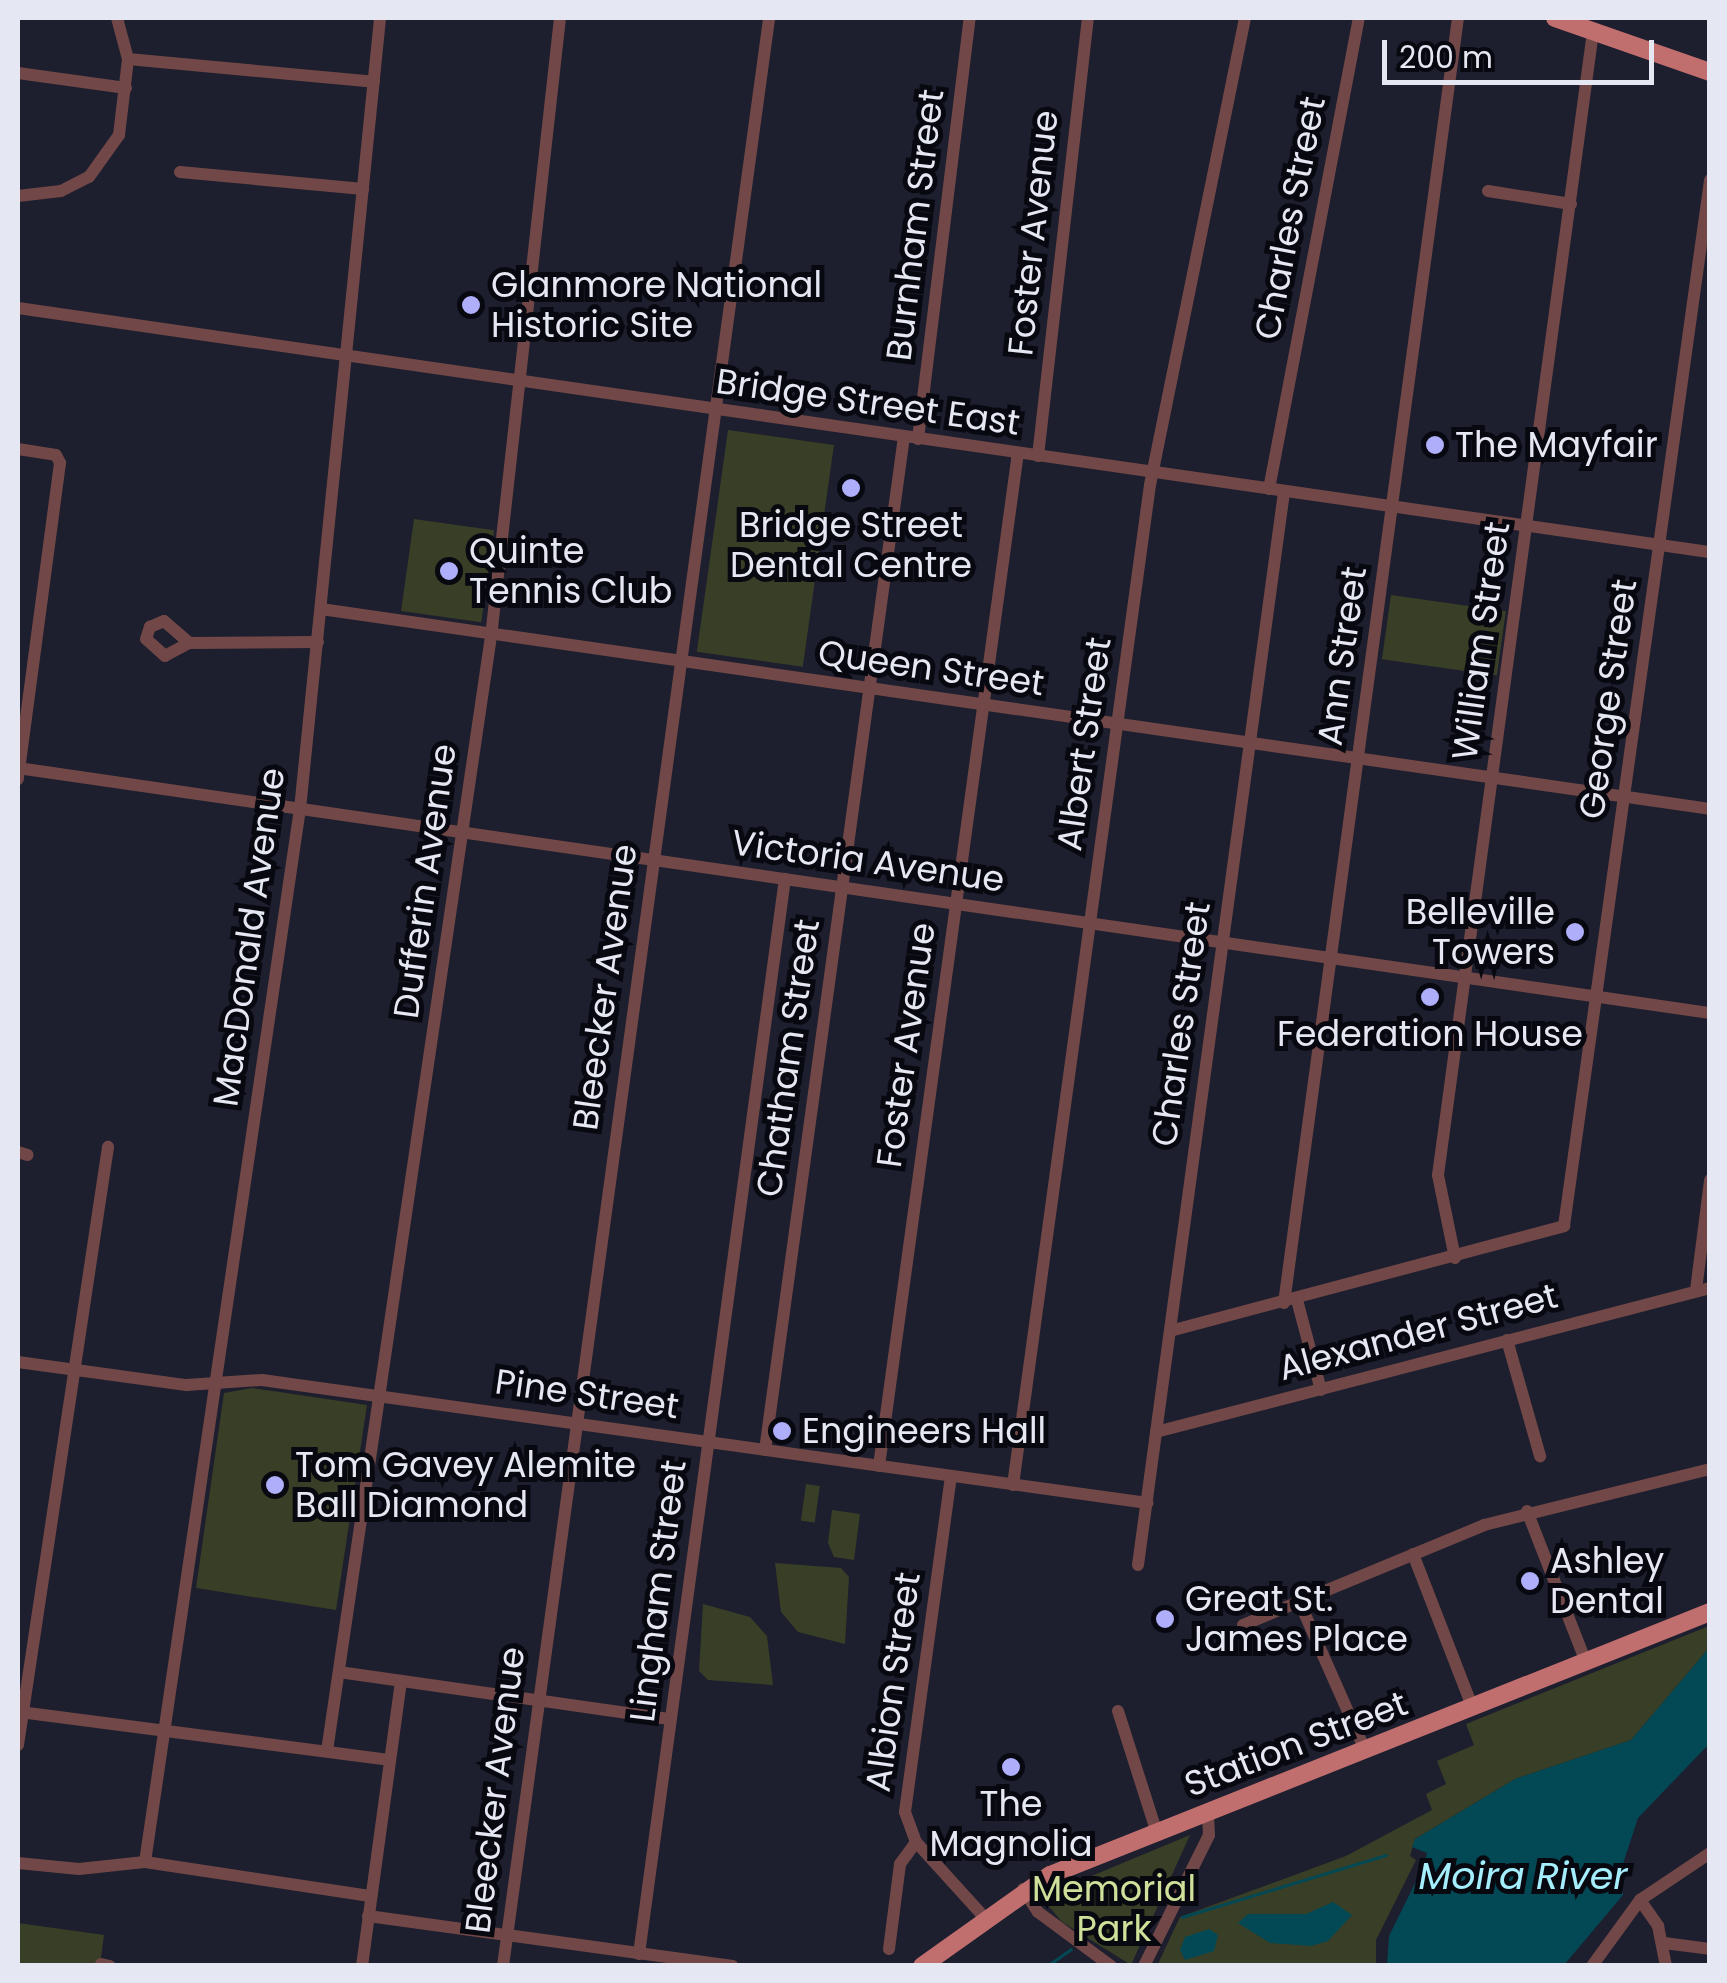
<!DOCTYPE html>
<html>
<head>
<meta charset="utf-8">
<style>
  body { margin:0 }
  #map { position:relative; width:1727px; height:1983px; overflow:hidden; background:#1d1e2e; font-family:Poppins,sans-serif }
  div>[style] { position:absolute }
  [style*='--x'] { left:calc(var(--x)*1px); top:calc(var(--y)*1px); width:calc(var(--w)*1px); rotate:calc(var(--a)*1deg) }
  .green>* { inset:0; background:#393f26; transform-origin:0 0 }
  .water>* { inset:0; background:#034955 }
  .stream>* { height:2.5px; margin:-1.25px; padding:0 1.25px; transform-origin:1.25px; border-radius:1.25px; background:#034955 }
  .minor>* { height:12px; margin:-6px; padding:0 6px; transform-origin:6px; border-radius:6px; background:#714847 }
  .major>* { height:18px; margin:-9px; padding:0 9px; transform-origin:9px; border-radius:9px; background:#c16e6e }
  .dots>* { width:28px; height:28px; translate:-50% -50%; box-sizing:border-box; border:5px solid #080910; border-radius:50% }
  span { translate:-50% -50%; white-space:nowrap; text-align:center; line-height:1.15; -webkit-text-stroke:10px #080910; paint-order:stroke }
  .street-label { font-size:35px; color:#e5e7f2 }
  .poi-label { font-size:35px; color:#e5e7f2 }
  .left { translate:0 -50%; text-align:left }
  .right { translate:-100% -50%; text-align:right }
  .park-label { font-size:35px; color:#cee099 }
  .water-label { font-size:38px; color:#a5eefe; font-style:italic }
  .frame { position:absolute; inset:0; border:20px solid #e5e7f2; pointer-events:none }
  .scale { position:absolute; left:1382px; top:40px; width:272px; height:45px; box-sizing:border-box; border:5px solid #e5e7f2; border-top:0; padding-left:12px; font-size:30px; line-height:35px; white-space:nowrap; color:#e5e7f2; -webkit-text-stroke:8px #080910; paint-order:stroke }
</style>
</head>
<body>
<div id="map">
  <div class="green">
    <i style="left:728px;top:430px;width:107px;height:224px;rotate:8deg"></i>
    <i style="left:414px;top:519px;width:81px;height:93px;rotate:8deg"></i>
    <i style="left:1391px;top:595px;width:116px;height:65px;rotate:8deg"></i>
    <i style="clip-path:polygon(252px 1388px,367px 1405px,336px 1610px,196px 1588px,224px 1393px)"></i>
    <i style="left:806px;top:1484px;width:14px;height:37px;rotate:8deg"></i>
    <i style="clip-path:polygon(832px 1510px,860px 1514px,854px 1560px,834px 1557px,828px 1543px)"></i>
    <i style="clip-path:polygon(775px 1563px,841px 1568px,849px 1577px,845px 1644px,798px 1632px,781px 1612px)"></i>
    <i style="clip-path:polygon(703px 1604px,750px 1617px,767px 1636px,773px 1685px,708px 1680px,699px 1671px)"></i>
    <i style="clip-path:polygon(1709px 1626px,1709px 1648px,1631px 1740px,1515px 1779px,1415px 1839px,1410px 1856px,1416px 1860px,1376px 1940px,1376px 1965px,1157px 1966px,1180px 1917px,1346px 1856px,1432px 1810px,1426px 1794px,1446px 1784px,1437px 1761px,1474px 1745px,1466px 1724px)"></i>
    <i style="clip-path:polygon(1190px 1835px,1131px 1965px,1062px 1922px,1041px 1897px)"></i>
    <i style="clip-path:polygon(18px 1923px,104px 1935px,100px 1965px,18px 1966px)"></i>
  </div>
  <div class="water">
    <i style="clip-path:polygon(1709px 1648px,1709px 1744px,1638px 1818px,1620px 1873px,1623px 1895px,1564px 1965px,1387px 1965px,1389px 1936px,1425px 1863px,1427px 1853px,1412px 1847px,1415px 1839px,1515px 1779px,1631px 1740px)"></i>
    <i style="clip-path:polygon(1333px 1902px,1352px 1915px,1328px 1941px,1311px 1946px,1270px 1943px,1238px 1923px,1248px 1914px,1306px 1914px)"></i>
    <i style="clip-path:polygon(1209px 1929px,1218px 1935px,1214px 1951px,1185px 1960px,1180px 1950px,1185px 1937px)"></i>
  </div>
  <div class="stream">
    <i style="--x:1182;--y:1917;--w:213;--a:-16.9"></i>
    <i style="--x:1047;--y:1966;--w:29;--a:-35"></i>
  </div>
  <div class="minor">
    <i style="--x:128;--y:59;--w:247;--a:5.3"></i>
    <i style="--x:18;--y:73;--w:109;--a:7.9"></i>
    <i style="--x:180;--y:172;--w:184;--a:5.3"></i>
    <i style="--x:1488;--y:191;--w:84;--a:8.9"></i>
    <i style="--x:18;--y:196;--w:43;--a:-6.6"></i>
    <i style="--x:61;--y:191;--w:31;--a:-27"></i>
    <i style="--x:89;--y:177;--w:52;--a:-54.5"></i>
    <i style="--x:119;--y:135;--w:77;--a:-83.2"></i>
    <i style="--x:128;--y:59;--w:42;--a:-105"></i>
    <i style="--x:18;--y:308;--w:1710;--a:8.21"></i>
    <i style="--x:918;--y:439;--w:424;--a:-83"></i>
    <i style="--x:18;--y:449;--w:38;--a:9"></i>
    <i style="--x:56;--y:455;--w:9;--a:63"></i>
    <i style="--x:60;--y:463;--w:319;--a:97.6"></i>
    <i style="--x:1038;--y:456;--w:441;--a:-83.5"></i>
    <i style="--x:1269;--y:489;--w:480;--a:-79.2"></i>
    <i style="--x:321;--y:609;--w:1403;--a:8.19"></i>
    <i style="--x:189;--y:643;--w:27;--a:152"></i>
    <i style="--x:165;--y:656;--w:25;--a:-138"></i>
    <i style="--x:146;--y:639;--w:13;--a:-72"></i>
    <i style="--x:150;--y:627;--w:15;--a:-23"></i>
    <i style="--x:164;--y:621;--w:33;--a:41"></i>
    <i style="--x:189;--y:643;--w:129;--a:-0.4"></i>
    <i style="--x:18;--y:768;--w:1710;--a:8.24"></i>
    <i style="--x:18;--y:1152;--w:10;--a:17"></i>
    <i style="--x:1455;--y:1258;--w:85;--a:-101.6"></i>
    <i style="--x:1438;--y:1175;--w:1154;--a:-82.28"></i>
    <i style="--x:1696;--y:1290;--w:111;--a:-82.7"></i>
    <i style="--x:1297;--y:1300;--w:93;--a:75.1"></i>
    <i style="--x:1284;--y:1303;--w:1297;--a:-82.29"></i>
    <i style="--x:1170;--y:1331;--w:408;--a:-14.9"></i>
    <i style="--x:1564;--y:1226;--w:1056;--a:-82.05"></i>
    <i style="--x:1507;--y:1340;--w:121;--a:74.1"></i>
    <i style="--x:18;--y:1362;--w:170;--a:7.8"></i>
    <i style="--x:186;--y:1385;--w:76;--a:-3.8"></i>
    <i style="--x:262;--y:1380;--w:894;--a:7.91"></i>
    <i style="--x:1156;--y:1432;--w:572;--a:-14.57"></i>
    <i style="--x:765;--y:1450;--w:1022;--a:-82.19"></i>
    <i style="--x:879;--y:1466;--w:1022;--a:-82.19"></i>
    <i style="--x:951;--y:1476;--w:339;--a:97.8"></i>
    <i style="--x:905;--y:1812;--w:32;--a:70"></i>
    <i style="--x:916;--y:1842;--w:101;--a:47.8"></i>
    <i style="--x:1013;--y:1485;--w:1009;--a:-82.2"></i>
    <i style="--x:1150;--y:485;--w:477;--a:-78.5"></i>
    <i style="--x:1527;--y:1511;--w:162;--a:68.7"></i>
    <i style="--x:1413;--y:1554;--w:166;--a:68.8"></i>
    <i style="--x:1138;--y:1565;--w:1083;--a:-82.25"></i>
    <i style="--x:1299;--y:1601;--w:165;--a:66.1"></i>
    <i style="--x:1243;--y:1625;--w:261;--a:-22.5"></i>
    <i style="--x:1484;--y:1525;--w:233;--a:-13.9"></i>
    <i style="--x:339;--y:1672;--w:335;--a:8.1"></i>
    <i style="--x:1118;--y:1711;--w:128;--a:72.3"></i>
    <i style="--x:20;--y:1712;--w:372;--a:7.4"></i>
    <i style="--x:18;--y:1745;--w:605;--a:-81.44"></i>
    <i style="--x:327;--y:1751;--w:1126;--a:-81.63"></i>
    <i style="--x:491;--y:637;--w:623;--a:-83.64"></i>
    <i style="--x:145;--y:1862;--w:1064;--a:-81.63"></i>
    <i style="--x:300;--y:809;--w:795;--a:-84.22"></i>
    <i style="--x:18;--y:1863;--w:61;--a:5.6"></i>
    <i style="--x:79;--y:1869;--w:66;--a:-6.1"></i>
    <i style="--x:145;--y:1862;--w:229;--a:8.6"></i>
    <i style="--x:1023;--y:1889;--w:27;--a:57"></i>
    <i style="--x:1038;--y:1912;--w:91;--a:36.5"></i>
    <i style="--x:1640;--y:1900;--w:32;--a:55"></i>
    <i style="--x:1658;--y:1926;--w:41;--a:78.7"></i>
    <i style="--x:368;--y:1916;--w:368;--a:7.8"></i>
    <i style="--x:1664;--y:1943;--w:46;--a:7.4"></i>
    <i style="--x:889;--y:1949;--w:86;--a:-82.6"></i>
    <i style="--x:900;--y:1864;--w:27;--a:-54"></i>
    <i style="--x:639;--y:1954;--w:1085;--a:-82.27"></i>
    <i style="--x:101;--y:1964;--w:9;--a:13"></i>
    <i style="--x:362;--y:1966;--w:288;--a:-82.2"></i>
    <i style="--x:503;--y:1966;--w:1966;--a:-82.22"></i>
    <i style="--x:1144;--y:1966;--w:146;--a:-63.6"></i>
    <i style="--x:1209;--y:1835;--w:22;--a:-93"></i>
    <i style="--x:1592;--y:1966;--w:82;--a:-54"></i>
    <i style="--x:1640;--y:1900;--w:84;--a:-33.9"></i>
  </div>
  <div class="major">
    <i style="--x:1555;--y:18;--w:164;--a:19.2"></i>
    <i style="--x:922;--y:1966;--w:157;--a:-35.4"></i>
    <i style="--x:1050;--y:1875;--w:710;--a:-21.73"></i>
  </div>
  <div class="dots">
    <i style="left:471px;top:305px;background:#afaefa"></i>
    <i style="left:1435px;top:445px;background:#afaefa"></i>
    <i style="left:851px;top:488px;background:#afaefa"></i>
    <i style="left:449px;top:571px;background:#afaefa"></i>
    <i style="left:1575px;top:932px;background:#afaefa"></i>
    <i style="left:1430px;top:997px;background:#afaefa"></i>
    <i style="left:782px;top:1431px;background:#afaefa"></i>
    <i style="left:275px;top:1485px;background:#afaefa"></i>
    <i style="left:1530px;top:1581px;background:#afaefa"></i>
    <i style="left:1165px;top:1619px;background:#afaefa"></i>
    <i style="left:1011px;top:1767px;background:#afaefa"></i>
  </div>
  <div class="street-label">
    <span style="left:1290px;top:218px;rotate:-79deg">Charles Street</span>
    <span style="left:915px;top:225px;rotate:-83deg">Burnham Street</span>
    <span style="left:1033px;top:233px;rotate:-84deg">Foster Avenue</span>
    <span style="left:868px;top:402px;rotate:8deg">Bridge Street East</span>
    <span style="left:1481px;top:641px;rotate:-82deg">William Street</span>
    <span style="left:1342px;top:656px;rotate:-82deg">Ann Street</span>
    <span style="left:931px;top:668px;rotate:8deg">Queen Street</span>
    <span style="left:1608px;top:699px;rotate:-82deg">George Street</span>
    <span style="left:1084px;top:744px;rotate:-82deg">Albert Street</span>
    <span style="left:868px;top:861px;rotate:8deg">Victoria Avenue</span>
    <span style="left:425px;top:881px;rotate:-82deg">Dufferin Avenue</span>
    <span style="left:249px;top:937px;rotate:-82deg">MacDonald Avenue</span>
    <span style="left:605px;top:987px;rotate:-82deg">Bleecker Avenue</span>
    <span style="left:1181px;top:1024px;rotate:-82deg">Charles Street</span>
    <span style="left:906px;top:1045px;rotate:-82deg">Foster Avenue</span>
    <span style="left:788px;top:1058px;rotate:-82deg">Chatham Street</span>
    <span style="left:1418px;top:1332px;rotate:-15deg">Alexander Street</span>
    <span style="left:587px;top:1394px;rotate:8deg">Pine Street</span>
    <span style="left:658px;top:1591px;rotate:-83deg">Lingham Street</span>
    <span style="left:893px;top:1682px;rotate:-82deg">Albion Street</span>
    <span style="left:1296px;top:1744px;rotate:-21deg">Station Street</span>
    <span style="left:495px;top:1790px;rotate:-83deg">Bleecker Avenue</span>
  </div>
  <div class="poi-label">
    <span class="left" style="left:491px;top:305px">Glanmore National<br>Historic Site</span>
    <span class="left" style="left:1455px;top:445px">The Mayfair</span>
    <span style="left:851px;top:545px">Bridge Street<br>Dental Centre</span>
    <span class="left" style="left:469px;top:571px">Quinte<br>Tennis Club</span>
    <span class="right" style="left:1555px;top:932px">Belleville<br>Towers</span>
    <span style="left:1430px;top:1034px">Federation House</span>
    <span class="left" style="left:802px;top:1431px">Engineers Hall</span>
    <span class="left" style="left:295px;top:1485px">Tom Gavey Alemite<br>Ball Diamond</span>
    <span class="left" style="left:1550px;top:1581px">Ashley<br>Dental</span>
    <span class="left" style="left:1185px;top:1619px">Great St.<br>James Place</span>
    <span style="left:1011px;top:1824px">The<br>Magnolia</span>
  </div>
  <div class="park-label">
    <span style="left:1114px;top:1909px">Memorial<br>Park</span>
  </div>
  <div class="water-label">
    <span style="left:1523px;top:1876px">Moira River</span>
  </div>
  <div class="frame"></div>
  <div class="scale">200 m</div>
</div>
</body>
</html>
